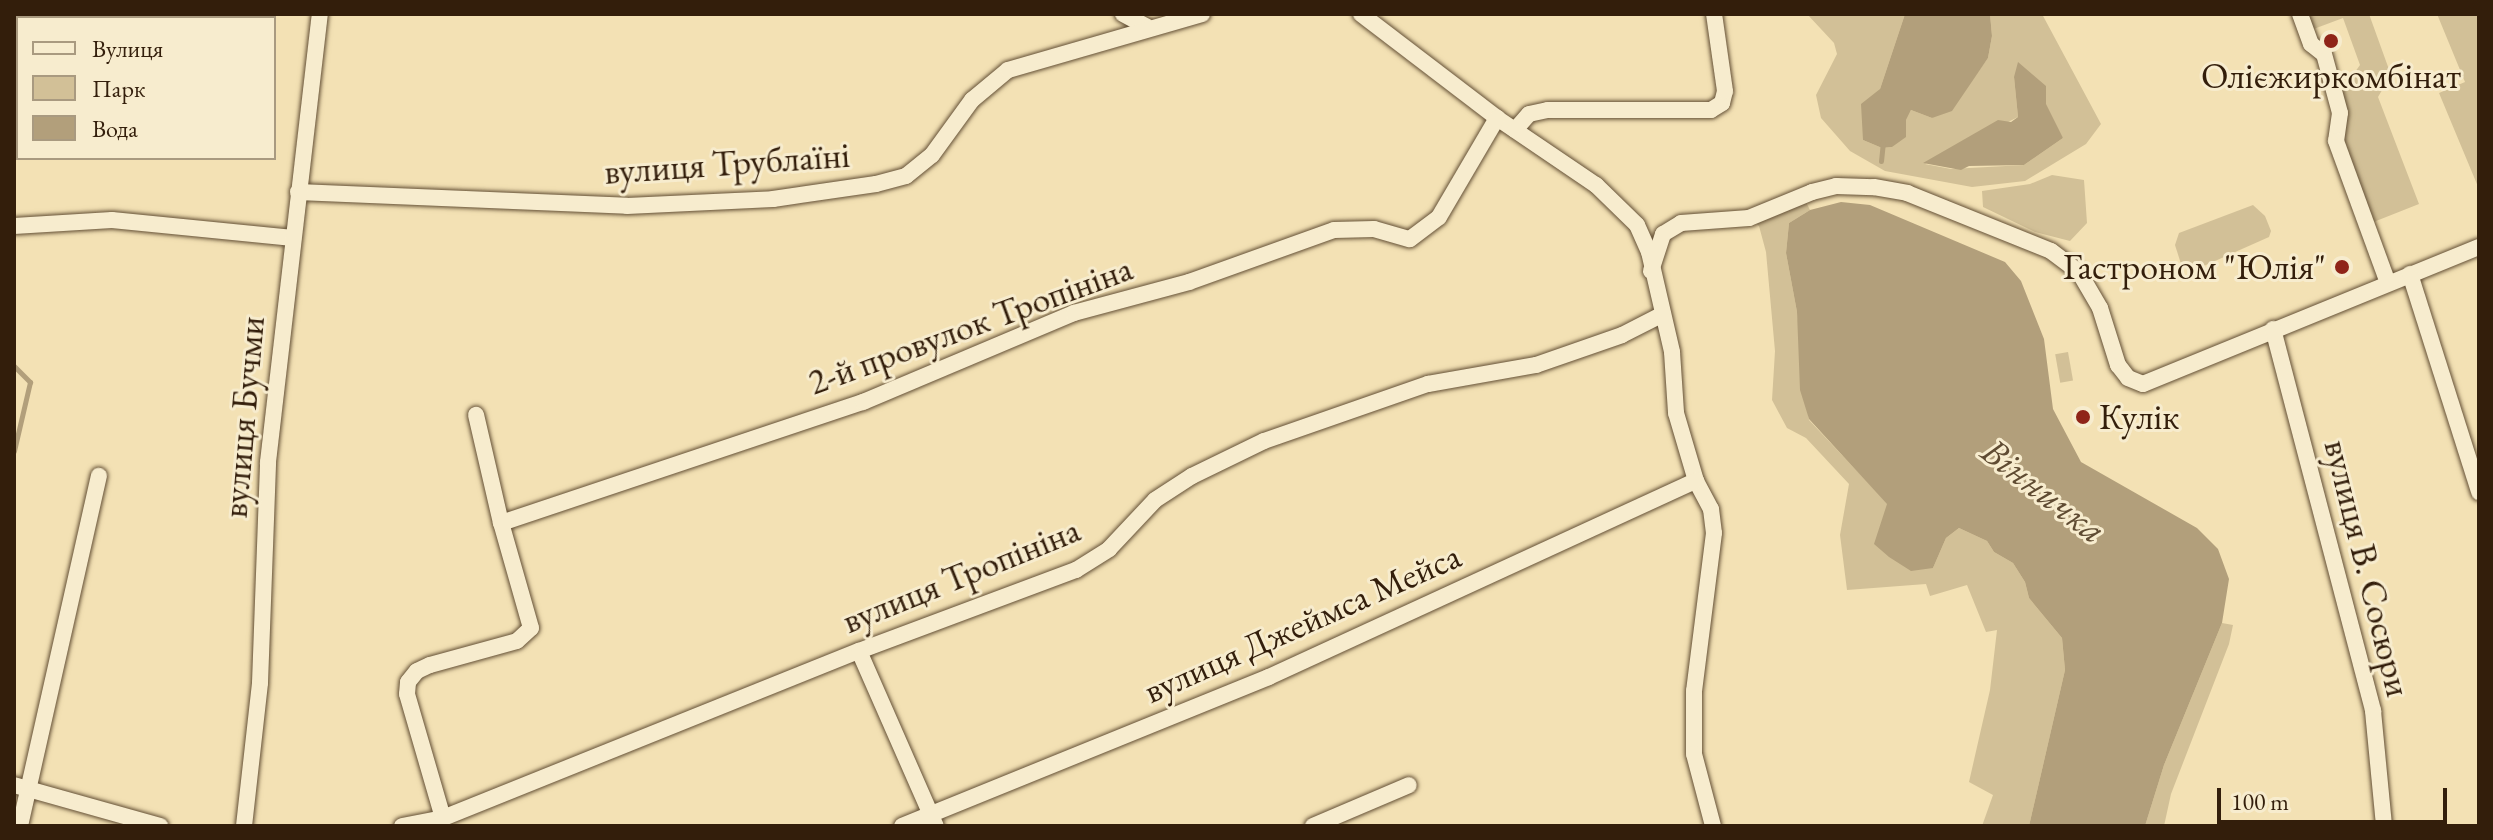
<!DOCTYPE html>
<html>
<head>
<meta charset="utf-8">
<style>
  body { margin:0 }
  #map { position:relative; width:2493px; height:840px; overflow:hidden; background:#f3e1b4; font-family:"EB Garamond",serif }
  div>[style] { position:absolute }
  [style*='--x'] { left:calc(var(--x)*1px); top:calc(var(--y)*1px); width:calc(var(--w)*1px); rotate:calc(var(--a)*1deg) }
  .green>* { inset:0; background:#d2c097; transform-origin:0 0 }
  .water>* { inset:0; background:#b29f7b }
  .stream>* { height:5px; margin:-2.5px; padding:0 2.5px; transform-origin:2.5px; border-radius:2.5px; background:#b29f7b }
  .roads { filter:drop-shadow(0 0 2px #634f35) drop-shadow(0 0 2px #634f35) }
  .minor>* { height:16px; margin:-8px; padding:0 8px; transform-origin:8px; border-radius:8px; background:#f7ecce }
  .dots>* { width:22px; height:22px; translate:-50% -50%; box-sizing:border-box; border:4px solid #f7ecce; border-radius:50% }
  span { translate:-50% -50%; white-space:nowrap; text-align:center; line-height:1.15; -webkit-text-stroke:6px #f7ecce; paint-order:stroke }
  .poi-label { font-size:36px; color:#331e0b }
  .right { translate:-100% -50%; text-align:right }
  .left { translate:0 -50%; text-align:left }
  .street-label { font-size:36px; color:#331e0b }
  .water-label { font-size:38px; color:#5f4b32; font-style:italic }
  .frame { position:absolute; inset:0; border:16px solid #331e0b; pointer-events:none }
  .legend { position:absolute; left:16px; top:16px; width:260px; height:144px; box-sizing:border-box; background:#f7ecce; border:2px solid #a99a80; margin:0; padding:10px 14px; list-style:none; font-size:24px; color:#331e0b }
  .legend li { display:flex; align-items:center; gap:16px; height:40px }
  .legend b { width:40px; border:2px solid #a99a80 }
  .scale { position:absolute; left:2217px; top:788px; width:230px; height:36px; box-sizing:border-box; border:4px solid #331e0b; border-top:0; padding-left:10px; font-size:24px; line-height:28px; white-space:nowrap; color:#331e0b; -webkit-text-stroke:6px #f7ecce; paint-order:stroke }
</style>
</head>
<body>
<div id="map">
  <div class="green">
    <i style="clip-path:polygon(evenodd,1807px 14px,1905px 14px,1863px 140px,1882px 148px,1892px 147px,1911px 110px,1932px 118px,1970px 83px,1988px 58px,1992px 36px,1990px 14px,2042px 14px,2101px 124px,2086px 144px,2025px 181px,1972px 187px,1885px 171px,1850px 151px,1821px 118px,1816px 95px,1837px 54px,1834px 43px,1807px 14px,2014px 77px,2063px 138px,2024px 165px,1951px 169px,1925px 164px,2018px 117px,2014px 77px)"></i>
    <i style="clip-path:polygon(2305px 14px,2369px 14px,2391px 75px,2378px 97px,2419px 204px,2371px 223px,2340px 141px,2340px 93px,2360px 65px,2343px 18px,2311px 30px)"></i>
    <i style="clip-path:polygon(2437px 14px,2479px 14px,2479px 189px,2439px 93px,2465px 82px)"></i>
    <i style="clip-path:polygon(2052px 175px,2084px 180px,2087px 223px,2070px 241px,2035px 232px,1983px 207px,1982px 191px,2030px 184px)"></i>
    <i style="clip-path:polygon(1803px 196px,1810px 210px,1789px 223px,1786px 253px,1797px 312px,1809px 420px,1888px 504px,1933px 568px,1946px 538px,1959px 528px,1987px 541px,1994px 552px,2013px 563px,2025px 582px,2029px 598px,2062px 638px,2065px 670px,2029px 826px,1982px 826px,1993px 795px,1969px 782px,1990px 690px,1997px 630px,1986px 632px,1967px 585px,1930px 596px,1926px 584px,1847px 590px,1840px 535px,1849px 484px,1806px 438px,1787px 428px,1772px 400px,1775px 351px,1766px 252px,1759px 226px,1749px 218px)"></i>
    <i style="clip-path:polygon(2253px 205px,2265px 216px,2271px 231px,2269px 237px,2197px 269px,2182px 267px,2175px 245px,2179px 233px)"></i>
    <i style="left:2068px;top:352px;width:29px;height:13px;rotate:80deg"></i>
    <i style="clip-path:polygon(2222px 623px,2233px 625px,2229px 644px,2171px 794px,2164px 826px,2145px 826px,2164px 765px)"></i>
  </div>
  <div class="water">
    <i style="clip-path:polygon(1905px 14px,1990px 14px,1992px 36px,1988px 58px,1952px 111px,1932px 118px,1911px 110px,1906px 120px,1906px 137px,1892px 147px,1882px 148px,1863px 140px,1861px 104px,1880px 89px)"></i>
    <i style="clip-path:polygon(2018px 62px,2046px 86px,2046px 104px,2063px 138px,2024px 165px,1969px 166px,1961px 170px,1923px 163px,1998px 120px,2011px 122px,2018px 117px,2014px 77px)"></i>
    <i style="clip-path:polygon(1841px 202px,1870px 205px,2005px 262px,2021px 281px,2044px 339px,2053px 409px,2081px 462px,2197px 528px,2218px 549px,2229px 579px,2222px 623px,2164px 765px,2145px 826px,2029px 826px,2065px 670px,2062px 638px,2029px 598px,2025px 582px,2013px 563px,1994px 552px,1987px 541px,1959px 528px,1946px 538px,1933px 568px,1911px 571px,1889px 557px,1874px 544px,1887px 504px,1809px 419px,1800px 390px,1797px 312px,1786px 253px,1789px 223px,1810px 210px)"></i>
  </div>
  <div class="stream">
    <i style="--x:1881;--y:161;--w:19;--a:-84"></i>
    <i style="--x:14;--y:366;--w:23;--a:45"></i>
    <i style="--x:30;--y:382;--w:71;--a:103.1"></i>
  </div>
  <div class="roads">
    <div class="minor">
      <i style="--x:1123;--y:14;--w:27;--a:28"></i>
      <i style="--x:1361;--y:14;--w:171;--a:37.4"></i>
      <i style="--x:1497;--y:118;--w:120;--a:34.1"></i>
      <i style="--x:1596;--y:185;--w:57;--a:44.3"></i>
      <i style="--x:1637;--y:225;--w:30;--a:66"></i>
      <i style="--x:1649;--y:252;--w:103;--a:77"></i>
      <i style="--x:1672;--y:352;--w:61;--a:86.2"></i>
      <i style="--x:1676;--y:413;--w:71;--a:73.6"></i>
      <i style="--x:1696;--y:481;--w:32;--a:62"></i>
      <i style="--x:1711;--y:509;--w:24;--a:83"></i>
      <i style="--x:1714;--y:533;--w:159;--a:97.2"></i>
      <i style="--x:1694;--y:691;--w:63;--a:90"></i>
      <i style="--x:1694;--y:754;--w:74;--a:75.2"></i>
      <i style="--x:2300;--y:14;--w:32;--a:70"></i>
      <i style="--x:2311;--y:44;--w:16;--a:38"></i>
      <i style="--x:2324;--y:54;--w:61;--a:74.8"></i>
      <i style="--x:2340;--y:113;--w:28;--a:98"></i>
      <i style="--x:2336;--y:141;--w:151;--a:69.9"></i>
      <i style="--x:1515;--y:130;--w:21;--a:-49"></i>
      <i style="--x:1529;--y:114;--w:19;--a:-12"></i>
      <i style="--x:1548;--y:110;--w:163;--a:0"></i>
      <i style="--x:1711;--y:110;--w:13;--a:-32"></i>
      <i style="--x:1722;--y:103;--w:12;--a:-76"></i>
      <i style="--x:1725;--y:91;--w:78;--a:-98.1"></i>
      <i style="--x:298;--y:192;--w:329;--a:2.4"></i>
      <i style="--x:627;--y:206;--w:146;--a:-2.7"></i>
      <i style="--x:773;--y:199;--w:104;--a:-8.3"></i>
      <i style="--x:876;--y:184;--w:31;--a:-15"></i>
      <i style="--x:906;--y:176;--w:33;--a:-39"></i>
      <i style="--x:932;--y:155;--w:68;--a:-54"></i>
      <i style="--x:972;--y:100;--w:47;--a:-39.8"></i>
      <i style="--x:1008;--y:70;--w:202;--a:-16.1"></i>
      <i style="--x:14;--y:226;--w:98;--a:-3.5"></i>
      <i style="--x:112;--y:220;--w:182;--a:5.7"></i>
      <i style="--x:1651;--y:271;--w:39;--a:-72"></i>
      <i style="--x:1663;--y:234;--w:21;--a:-31"></i>
      <i style="--x:1681;--y:223;--w:68;--a:-4.2"></i>
      <i style="--x:1749;--y:218;--w:68;--a:-22.4"></i>
      <i style="--x:1812;--y:192;--w:25;--a:-14"></i>
      <i style="--x:1836;--y:186;--w:38;--a:2"></i>
      <i style="--x:1874;--y:187;--w:34;--a:10"></i>
      <i style="--x:1907;--y:193;--w:155;--a:21.9"></i>
      <i style="--x:2051;--y:251;--w:35;--a:37"></i>
      <i style="--x:2079;--y:272;--w:42;--a:59.7"></i>
      <i style="--x:2100;--y:308;--w:60;--a:72.5"></i>
      <i style="--x:2118;--y:365;--w:16;--a:52"></i>
      <i style="--x:2128;--y:378;--w:16;--a:22"></i>
      <i style="--x:2143;--y:384;--w:363;--a:-22.2"></i>
      <i style="--x:2410;--y:274;--w:229;--a:72.4"></i>
      <i style="--x:2273;--y:329;--w:395;--a:75.3"></i>
      <i style="--x:2373;--y:711;--w:116;--a:84.5"></i>
      <i style="--x:501;--y:523;--w:382;--a:-18.5"></i>
      <i style="--x:863;--y:402;--w:229;--a:-22.9"></i>
      <i style="--x:1074;--y:313;--w:119;--a:-15.1"></i>
      <i style="--x:1189;--y:282;--w:154;--a:-19.7"></i>
      <i style="--x:1334;--y:230;--w:40;--a:-1.4"></i>
      <i style="--x:1374;--y:229;--w:37;--a:16"></i>
      <i style="--x:1410;--y:239;--w:36;--a:-37"></i>
      <i style="--x:1439;--y:217;--w:115;--a:-59.6"></i>
      <i style="--x:859;--y:651;--w:191;--a:66.3"></i>
      <i style="--x:14;--y:785;--w:152;--a:15.7"></i>
      <i style="--x:443;--y:818;--w:129;--a:-106.2"></i>
      <i style="--x:407;--y:694;--w:12;--a:-85"></i>
      <i style="--x:408;--y:682;--w:14;--a:-51"></i>
      <i style="--x:417;--y:671;--w:14;--a:-25"></i>
      <i style="--x:430;--y:665;--w:90;--a:-15.4"></i>
      <i style="--x:517;--y:641;--w:19;--a:-43"></i>
      <i style="--x:531;--y:628;--w:109;--a:-105.9"></i>
      <i style="--x:501;--y:523;--w:111;--a:-103"></i>
      <i style="--x:20;--y:826;--w:359;--a:-77.3"></i>
      <i style="--x:244;--y:826;--w:144;--a:-83.6"></i>
      <i style="--x:260;--y:683;--w:221;--a:-87.9"></i>
      <i style="--x:268;--y:462;--w:451;--a:-83.4"></i>
      <i style="--x:402;--y:826;--w:42;--a:-11"></i>
      <i style="--x:443;--y:818;--w:448;--a:-21.9"></i>
      <i style="--x:859;--y:651;--w:232;--a:-20.5"></i>
      <i style="--x:1076;--y:570;--w:39;--a:-32"></i>
      <i style="--x:1109;--y:549;--w:67;--a:-46.8"></i>
      <i style="--x:1155;--y:500;--w:44;--a:-33"></i>
      <i style="--x:1192;--y:476;--w:80;--a:-25.9"></i>
      <i style="--x:1264;--y:441;--w:174;--a:-19.2"></i>
      <i style="--x:1428;--y:384;--w:110;--a:-10"></i>
      <i style="--x:1536;--y:365;--w:91;--a:-19.2"></i>
      <i style="--x:1622;--y:335;--w:46;--a:-27.1"></i>
      <i style="--x:902;--y:826;--w:396;--a:-22.1"></i>
      <i style="--x:1269;--y:677;--w:470;--a:-24.7"></i>
      <i style="--x:1313;--y:826;--w:104;--a:-23.1"></i>
    </div>
  </div>
  <div class="dots">
    <i style="left:2331px;top:41px;background:#8f2418"></i>
    <i style="left:2342px;top:267px;background:#8f2418"></i>
    <i style="left:2083px;top:417px;background:#8f2418"></i>
  </div>
  <div class="poi-label">
    <span style="left:2331px;top:76px">Олієжиркомбінат</span>
    <span class="right" style="left:2326px;top:267px">Гастроном "Юлія"</span>
    <span class="left" style="left:2099px;top:417px">Кулік</span>
  </div>
  <div class="street-label">
    <span style="left:727px;top:163px;rotate:-4deg">вулиця Трублаїні</span>
    <span style="left:970px;top:325px;rotate:-20deg">2-й провулок Тропініна</span>
    <span style="left:243px;top:417px;rotate:-85deg">вулиця Бучми</span>
    <span style="left:2368px;top:568px;rotate:76deg">вулиця В. Сосюри</span>
    <span style="left:961px;top:575px;rotate:-22deg">вулиця Тропініна</span>
    <span style="left:1302px;top:623px;rotate:-24deg">вулиця Джеймса Мейса</span>
  </div>
  <div class="water-label">
    <span style="left:2044px;top:490px;rotate:38deg">Вінничка</span>
  </div>
  <div class="frame"></div>
  <ul class="legend">
  <li><b style="height:10px;background:#f7ecce"></b>Вулиця</li>
  <li><b style="height:22px;background:#d2c097"></b>Парк</li>
  <li><b style="height:22px;background:#b29f7b"></b>Вода</li>
  </ul>
  <div class="scale">100 m</div>
</div>
</body>
</html>
